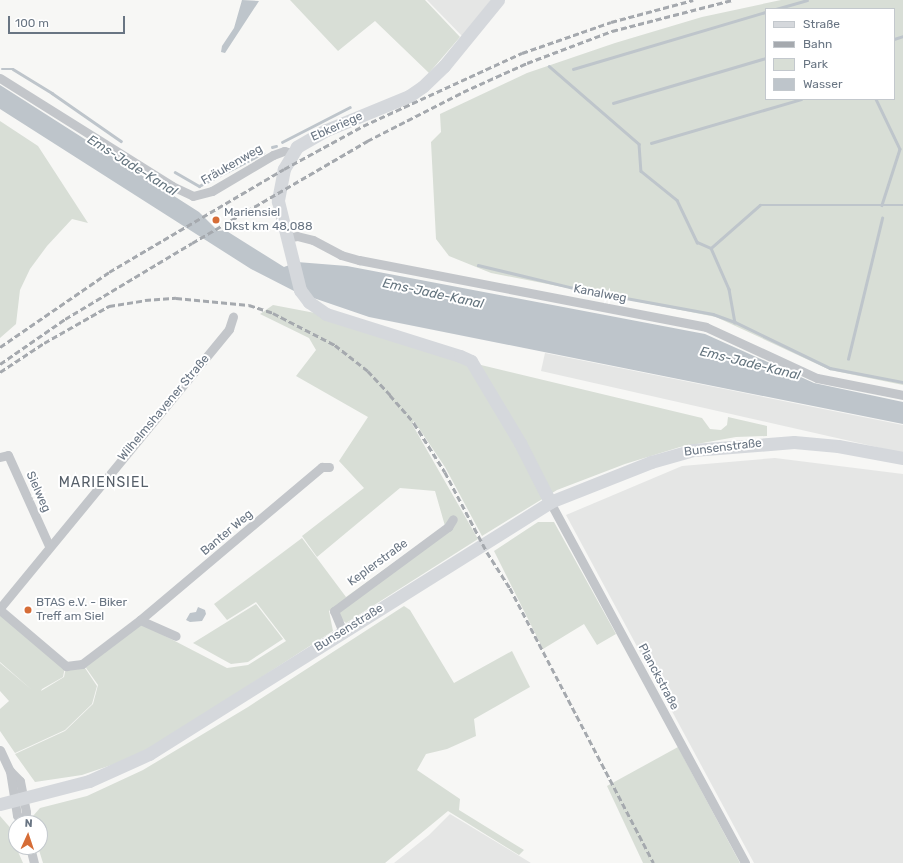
<!DOCTYPE html>
<html>
<head>
<meta charset="utf-8">
<style>
  body { margin:0 }
  #map { position:relative; width:903px; height:863px; overflow:hidden; background:#f7f7f5; font-family:Rubik,sans-serif }
  div>[style] { position:absolute }
  [style*='--x'] { left:calc(var(--x)*1px); top:calc(var(--y)*1px); width:calc(var(--w)*1px); rotate:calc(var(--a)*1deg) }
  .built>* { inset:0; background:#e5e6e5 }
  .green>* { inset:0; background:#d8ded6 }
  .water>* { inset:0; background:#bec5cb }
  .stream>* { height:2.5px; margin:-1.25px; padding:0 1.25px; transform-origin:1.25px; border-radius:1.25px; background:#bec5cb }
  .street>* { height:9px; margin:-4.5px; padding:0 4.5px; transform-origin:4.5px; border-radius:4.5px; background:#c3c6ca }
  .secondary>* { height:13px; margin:-6.5px; padding:0 6.5px; transform-origin:6.5px; border-radius:6.5px; background:#d5d8dc }
  .rail>* { height:2.5px; margin-top:-1.25px; transform-origin:0; background:repeating-linear-gradient(90deg,#a5a9ae 0 6px,transparent 0 9px) }
  .dots>* { width:11px; height:11px; translate:-50% -50%; box-sizing:border-box; border:2px solid #fff; border-radius:50% }
  span { translate:-50% -50%; white-space:nowrap; text-align:center; line-height:1.15; -webkit-text-stroke:4px #fff; paint-order:stroke }
  .street-label { font-size:12px; color:#697583 }
  .poi-label { font-size:12px; color:#697583 }
  .left { translate:0 -50%; text-align:left }
  .water-label { font-size:13px; color:#65757f; font-style:italic }
  .quarter-label { font-size:14px; color:#565f69; letter-spacing:1px }
  .legend { position:absolute; left:765px; top:8px; width:130px; height:92px; box-sizing:border-box; background:#fff; border:1px solid #c3c8cd; margin:0; padding:5px 7px; list-style:none; font-size:12px; color:#697583 }
  .legend li { display:flex; align-items:center; gap:8px; height:20px }
  .legend b { width:20px; border:1px solid #c3c8cd }
  .north { position:absolute; left:8px; top:815px; width:40px; height:40px; box-sizing:border-box; background:#fff; border:1px solid #c3c8cd; border-radius:50%; rotate:3deg; font-size:11px; font-weight:700; line-height:16px; text-align:center; color:#697583 }
  .north::after { content:''; display:block; margin:auto; width:14px; height:18px; background:#d66d37; clip-path:polygon(50% 0,100% 100%,50% 72%,0 100%) }
  .scale { position:absolute; left:8px; top:16px; width:117px; height:18px; box-sizing:border-box; border:2px solid #697583; border-top:0; padding-left:5px; font-size:12px; line-height:14px; white-space:nowrap; color:#697583; -webkit-text-stroke:3px #fff; paint-order:stroke }
</style>
</head>
<body>
<div id="map">
  <div class="built">
    <i style="clip-path:polygon(427px 0,491px 0,462px 36px)"></i>
    <i style="clip-path:polygon(545px 353px,903px 425px,903px 453px,541px 371px)"></i>
    <i style="clip-path:polygon(775px 458px,903px 474px,903px 863px,754px 863px,566px 515px,682px 466px)"></i>
    <i style="clip-path:polygon(450px 814px,531px 863px,394px 863px,429px 835px)"></i>
  </div>
  <div class="green">
    <i style="clip-path:polygon(290px 0,425px 0,460px 37px,429px 73px,375px 21px,338px 51px)"></i>
    <i style="clip-path:polygon(evenodd,781px 0,903px 0,903px 385px,830px 370px,716px 317px,491px 273px,449px 256px,436px 239px,431px 142px,441px 132px,440px 114px,527px 73px,615px 43px,702px 17px,781px 0,766px 9px,894px 9px,894px 99px,766px 99px,766px 9px)"></i>
    <i style="clip-path:polygon(0 121px,38px 146px,88px 223px,72px 219px,47px 246px,30px 269px,20px 290px,16px 324px,0 338px)"></i>
    <i style="clip-path:polygon(273px 305px,315px 313px,481px 365px,702px 418px,710px 429px,721px 430px,727px 425px,728px 417px,767px 426px,767px 436px,736px 437px,680px 447px,625px 464px,557px 490px,482px 536px,445px 467px,414px 421px,412px 424px,478px 539px,346px 623px,341px 619px,339px 613px,344px 600px,329px 611px,333px 631px,141px 755px,82px 775px,35px 782px,15px 754px,65px 731px,93px 704px,98px 685px,84px 665px,142px 624px,227px 668px,248px 665px,286px 641px,256px 602px,227px 620px,214px 604px,302px 538px,346px 597px,445px 526px,435px 491px,400px 488px,317px 557px,302px 536px,364px 488px,339px 461px,368px 417px,296px 376px,316px 350px,309px 338px,260px 314px)"></i>
    <i style="clip-path:polygon(538px 522px,554px 522px,616px 634px,597px 645px,584px 624px,543px 649px,494px 551px)"></i>
    <i style="clip-path:polygon(256px 604px,283px 639px,248px 662px,231px 664px,193px 643px)"></i>
    <i style="clip-path:polygon(404px 606px,410px 610px,454px 683px,512px 651px,530px 687px,474px 719px,476px 736px,447px 749px,426px 754px,417px 770px,460px 799px,459px 810px,524px 850px,519px 855px,448px 811px,385px 863px,43px 863px,38px 847px,40px 823px,33px 823px,33px 816px,40px 808px,87px 796px,143px 770px,248px 707px)"></i>
    <i style="clip-path:polygon(0 613px,65px 667px,63px 677px,42px 689px,41px 691px,64px 677px,66px 667px,83px 665px,97px 686px,92px 704px,65px 730px,15px 753px,0 731px,0 709px,9px 701px,0 691px,0 663px,32px 690px,0 662px)"></i>
    <i style="clip-path:polygon(678px 747px,740px 863px,643px 863px,607px 786px)"></i>
    <i style="clip-path:polygon(0 816px,14px 832px,16px 847px,23px 863px,0 863px)"></i>
  </div>
  <div class="water">
    <i style="clip-path:polygon(242px 0,259px 1px,225px 53px,221px 52px,222px 46px,234px 28px)"></i>
    <i style="clip-path:polygon(0 85px,199px 212px,218px 231px,225px 230px,284px 267px,297px 262px,347px 266px,705px 334px,814px 383px,903px 402px,903px 424px,369px 317px,296px 292px,251px 269px,0 109px)"></i>
    <i style="clip-path:polygon(198px 607px,205px 610px,206px 614px,202px 621px,190px 622px,186px 620px,190px 613px,196px 612px)"></i>
  </div>
  <div class="stream">
    <i style="--x:776;--y:9;--w:32;--a:-16"></i>
    <i style="--x:894;--y:39;--w:9;--a:-18"></i>
    <i style="--x:549;--y:66;--w:119;--a:40.9"></i>
    <i style="--x:639;--y:144;--w:27;--a:86"></i>
    <i style="--x:641;--y:171;--w:46;--a:38.9"></i>
    <i style="--x:677;--y:200;--w:47;--a:64.5"></i>
    <i style="--x:697;--y:242;--w:15;--a:23"></i>
    <i style="--x:711;--y:248;--w:45;--a:66.3"></i>
    <i style="--x:729;--y:289;--w:34;--a:80"></i>
    <i style="--x:2;--y:69;--w:11;--a:0"></i>
    <i style="--x:13;--y:69;--w:46;--a:31.6"></i>
    <i style="--x:52;--y:93;--w:84;--a:34.8"></i>
    <i style="--x:573;--y:69;--w:201;--a:-16.5"></i>
    <i style="--x:876;--y:99;--w:55;--a:64.4"></i>
    <i style="--x:900;--y:149;--w:59;--a:107.8"></i>
    <i style="--x:613;--y:103;--w:159;--a:-16.4"></i>
    <i style="--x:282;--y:142;--w:76;--a:-27.2"></i>
    <i style="--x:651;--y:143;--w:156;--a:-16.3"></i>
    <i style="--x:272;--y:147;--w:4;--a:-14"></i>
    <i style="--x:175;--y:172;--w:28;--a:30"></i>
    <i style="--x:199;--y:186;--w:72;--a:-27.3"></i>
    <i style="--x:711;--y:248;--w:65;--a:-41.3"></i>
    <i style="--x:760;--y:205;--w:143;--a:0"></i>
    <i style="--x:478;--y:265;--w:107;--a:13.5"></i>
    <i style="--x:582;--y:290;--w:133;--a:10.4"></i>
    <i style="--x:713;--y:314;--w:23;--a:20"></i>
    <i style="--x:735;--y:322;--w:106;--a:25.8"></i>
    <i style="--x:830;--y:368;--w:74;--a:10.9"></i>
    <i style="--x:848;--y:359;--w:145;--a:-76.4"></i>
  </div>
  <div class="street">
    <i style="--x:0;--y:78;--w:203;--a:32.1"></i>
    <i style="--x:172;--y:186;--w:23;--a:25"></i>
    <i style="--x:193;--y:196;--w:20;--a:-15"></i>
    <i style="--x:212;--y:191;--w:71;--a:-30.5"></i>
    <i style="--x:273;--y:155;--w:12;--a:-20"></i>
    <i style="--x:284;--y:151;--w:8;--a:14"></i>
    <i style="--x:286;--y:238;--w:11;--a:-10"></i>
    <i style="--x:297;--y:236;--w:16;--a:14"></i>
    <i style="--x:313;--y:240;--w:32;--a:28"></i>
    <i style="--x:341;--y:255;--w:19;--a:16"></i>
    <i style="--x:359;--y:260;--w:353;--a:10.9"></i>
    <i style="--x:706;--y:327;--w:122;--a:24.7"></i>
    <i style="--x:817;--y:378;--w:88;--a:11.2"></i>
    <i style="--x:0;--y:457;--w:8;--a:-14"></i>
    <i style="--x:8;--y:455;--w:100;--a:65.7"></i>
    <i style="--x:550;--y:502;--w:410;--a:61.6"></i>
    <i style="--x:0;--y:608;--w:361;--a:-50.6"></i>
    <i style="--x:229;--y:329;--w:13;--a:-72"></i>
    <i style="--x:0;--y:610;--w:87;--a:40.3"></i>
    <i style="--x:66;--y:666;--w:16;--a:-7"></i>
    <i style="--x:82;--y:664;--w:73;--a:-37.2"></i>
    <i style="--x:140;--y:620;--w:238;--a:-40.1"></i>
    <i style="--x:322;--y:467;--w:7;--a:0"></i>
    <i style="--x:140;--y:620;--w:39;--a:24"></i>
    <i style="--x:343;--y:632;--w:23;--a:-113"></i>
    <i style="--x:334;--y:611;--w:142;--a:-36.4"></i>
    <i style="--x:448;--y:527;--w:9;--a:-58"></i>
    <i style="--x:0;--y:750;--w:23;--a:65"></i>
    <i style="--x:10;--y:771;--w:14;--a:45"></i>
    <i style="--x:20;--y:781;--w:32;--a:79"></i>
    <i style="--x:26;--y:812;--w:11;--a:95"></i>
    <i style="--x:10;--y:771;--w:45;--a:81"></i>
    <i style="--x:17;--y:815;--w:9;--a:58"></i>
    <i style="--x:30;--y:847;--w:16;--a:76"></i>
  </div>
  <div class="secondary">
    <i style="--x:498;--y:0;--w:85;--a:129.3"></i>
    <i style="--x:444;--y:66;--w:30;--a:136"></i>
    <i style="--x:422;--y:87;--w:16;--a:145"></i>
    <i style="--x:409;--y:96;--w:90;--a:157.7"></i>
    <i style="--x:326;--y:130;--w:34;--a:150"></i>
    <i style="--x:297;--y:147;--w:26;--a:121"></i>
    <i style="--x:284;--y:169;--w:33;--a:101"></i>
    <i style="--x:278;--y:201;--w:92;--a:76.1"></i>
    <i style="--x:300;--y:290;--w:15;--a:53"></i>
    <i style="--x:309;--y:302;--w:21;--a:35"></i>
    <i style="--x:326;--y:314;--w:140;--a:17.4"></i>
    <i style="--x:460;--y:356;--w:12;--a:24"></i>
    <i style="--x:471;--y:361;--w:96;--a:59.1"></i>
    <i style="--x:520;--y:443;--w:66;--a:63"></i>
    <i style="--x:0;--y:804;--w:92;--a:-14.5"></i>
    <i style="--x:89;--y:781;--w:66;--a:-24.2"></i>
    <i style="--x:149;--y:754;--w:474;--a:-32.1"></i>
    <i style="--x:550;--y:502;--w:109;--a:-21.6"></i>
    <i style="--x:651;--y:462;--w:44;--a:-15.9"></i>
    <i style="--x:693;--y:450;--w:101;--a:-4.5"></i>
    <i style="--x:794;--y:442;--w:44;--a:5.2"></i>
    <i style="--x:838;--y:446;--w:66;--a:10.5"></i>
  </div>
  <div class="rail">
    <i style="--x:0;--y:347;--w:132;--a:-34.5"></i>
    <i style="--x:109;--y:272;--w:203;--a:-30.5"></i>
    <i style="--x:284;--y:169;--w:90;--a:-28.6"></i>
    <i style="--x:363;--y:126;--w:175;--a:-24.7"></i>
    <i style="--x:522;--y:53;--w:94;--a:-19.2"></i>
    <i style="--x:611;--y:22;--w:85;--a:-15"></i>
    <i style="--x:0;--y:364;--w:79;--a:-34.7"></i>
    <i style="--x:65;--y:319;--w:148;--a:-30.9"></i>
    <i style="--x:192;--y:243;--w:203;--a:-30.2"></i>
    <i style="--x:367;--y:141;--w:108;--a:-27"></i>
    <i style="--x:463;--y:92;--w:70;--a:-24.4"></i>
    <i style="--x:527;--y:63;--w:91;--a:-20.6"></i>
    <i style="--x:612;--y:31;--w:124;--a:-14.5"></i>
    <i style="--x:0;--y:372;--w:53;--a:-33.4"></i>
    <i style="--x:44;--y:343;--w:75;--a:-29.6"></i>
    <i style="--x:109;--y:306;--w:36;--a:-9"></i>
    <i style="--x:145;--y:300;--w:31;--a:-4"></i>
    <i style="--x:176;--y:298;--w:73;--a:5.5"></i>
    <i style="--x:249;--y:305;--w:25;--a:18"></i>
    <i style="--x:273;--y:313;--w:70;--a:27.3"></i>
    <i style="--x:335;--y:345;--w:42;--a:38.2"></i>
    <i style="--x:368;--y:371;--w:33;--a:47"></i>
    <i style="--x:390;--y:395;--w:37;--a:49"></i>
    <i style="--x:414;--y:423;--w:58;--a:57.7"></i>
    <i style="--x:445;--y:472;--w:90;--a:62.3"></i>
    <i style="--x:487;--y:552;--w:43;--a:57.4"></i>
    <i style="--x:510;--y:588;--w:310;--a:62.4"></i>
  </div>
  <div class="dots">
    <i style="left:216px;top:220px;background:#d66d37"></i>
    <i style="left:28px;top:610px;background:#d66d37"></i>
  </div>
  <div class="street-label">
    <span style="left:337px;top:127px;rotate:-24deg">Ebkeriege</span>
    <span style="left:232px;top:165px;rotate:-30deg">Fräukenweg</span>
    <span style="left:600px;top:294px;rotate:11deg">Kanalweg</span>
    <span style="left:164px;top:408px;rotate:-50deg">Wilhelmshavener Straße</span>
    <span style="left:723px;top:448px;rotate:-7deg">Bunsenstraße</span>
    <span style="left:38px;top:492px;rotate:66deg">Sielweg</span>
    <span style="left:227px;top:533px;rotate:-40deg">Banter Weg</span>
    <span style="left:378px;top:563px;rotate:-36deg">Keplerstraße</span>
    <span style="left:349px;top:628px;rotate:-32deg">Bunsenstraße</span>
    <span style="left:658px;top:677px;rotate:62deg">Planckstraße</span>
  </div>
  <div class="poi-label">
    <span class="left" style="left:224px;top:220px">Mariensiel<br>Dkst km 48,088</span>
    <span class="left" style="left:36px;top:610px">BTAS e.V. - Biker<br>Treff am Siel</span>
  </div>
  <div class="water-label">
    <span style="left:132px;top:166px;rotate:32deg">Ems-Jade-Kanal</span>
    <span style="left:433px;top:294px;rotate:12deg">Ems-Jade-Kanal</span>
    <span style="left:750px;top:364px;rotate:14deg">Ems-Jade-Kanal</span>
  </div>
  <div class="quarter-label">
    <span style="left:104px;top:483px">MARIENSIEL</span>
  </div>
  <ul class="legend">
  <li><b style="height:5px;background:#d5d8dc"></b>Straße</li>
  <li><b style="height:5px;background:#a5a9ae"></b>Bahn</li>
  <li><b style="height:11px;background:#d8ded6"></b>Park</li>
  <li><b style="height:11px;background:#bec5cb"></b>Wasser</li>
  </ul>
  <div class="north">N</div>
  <div class="scale">100 m</div>
</div>
</body>
</html>
